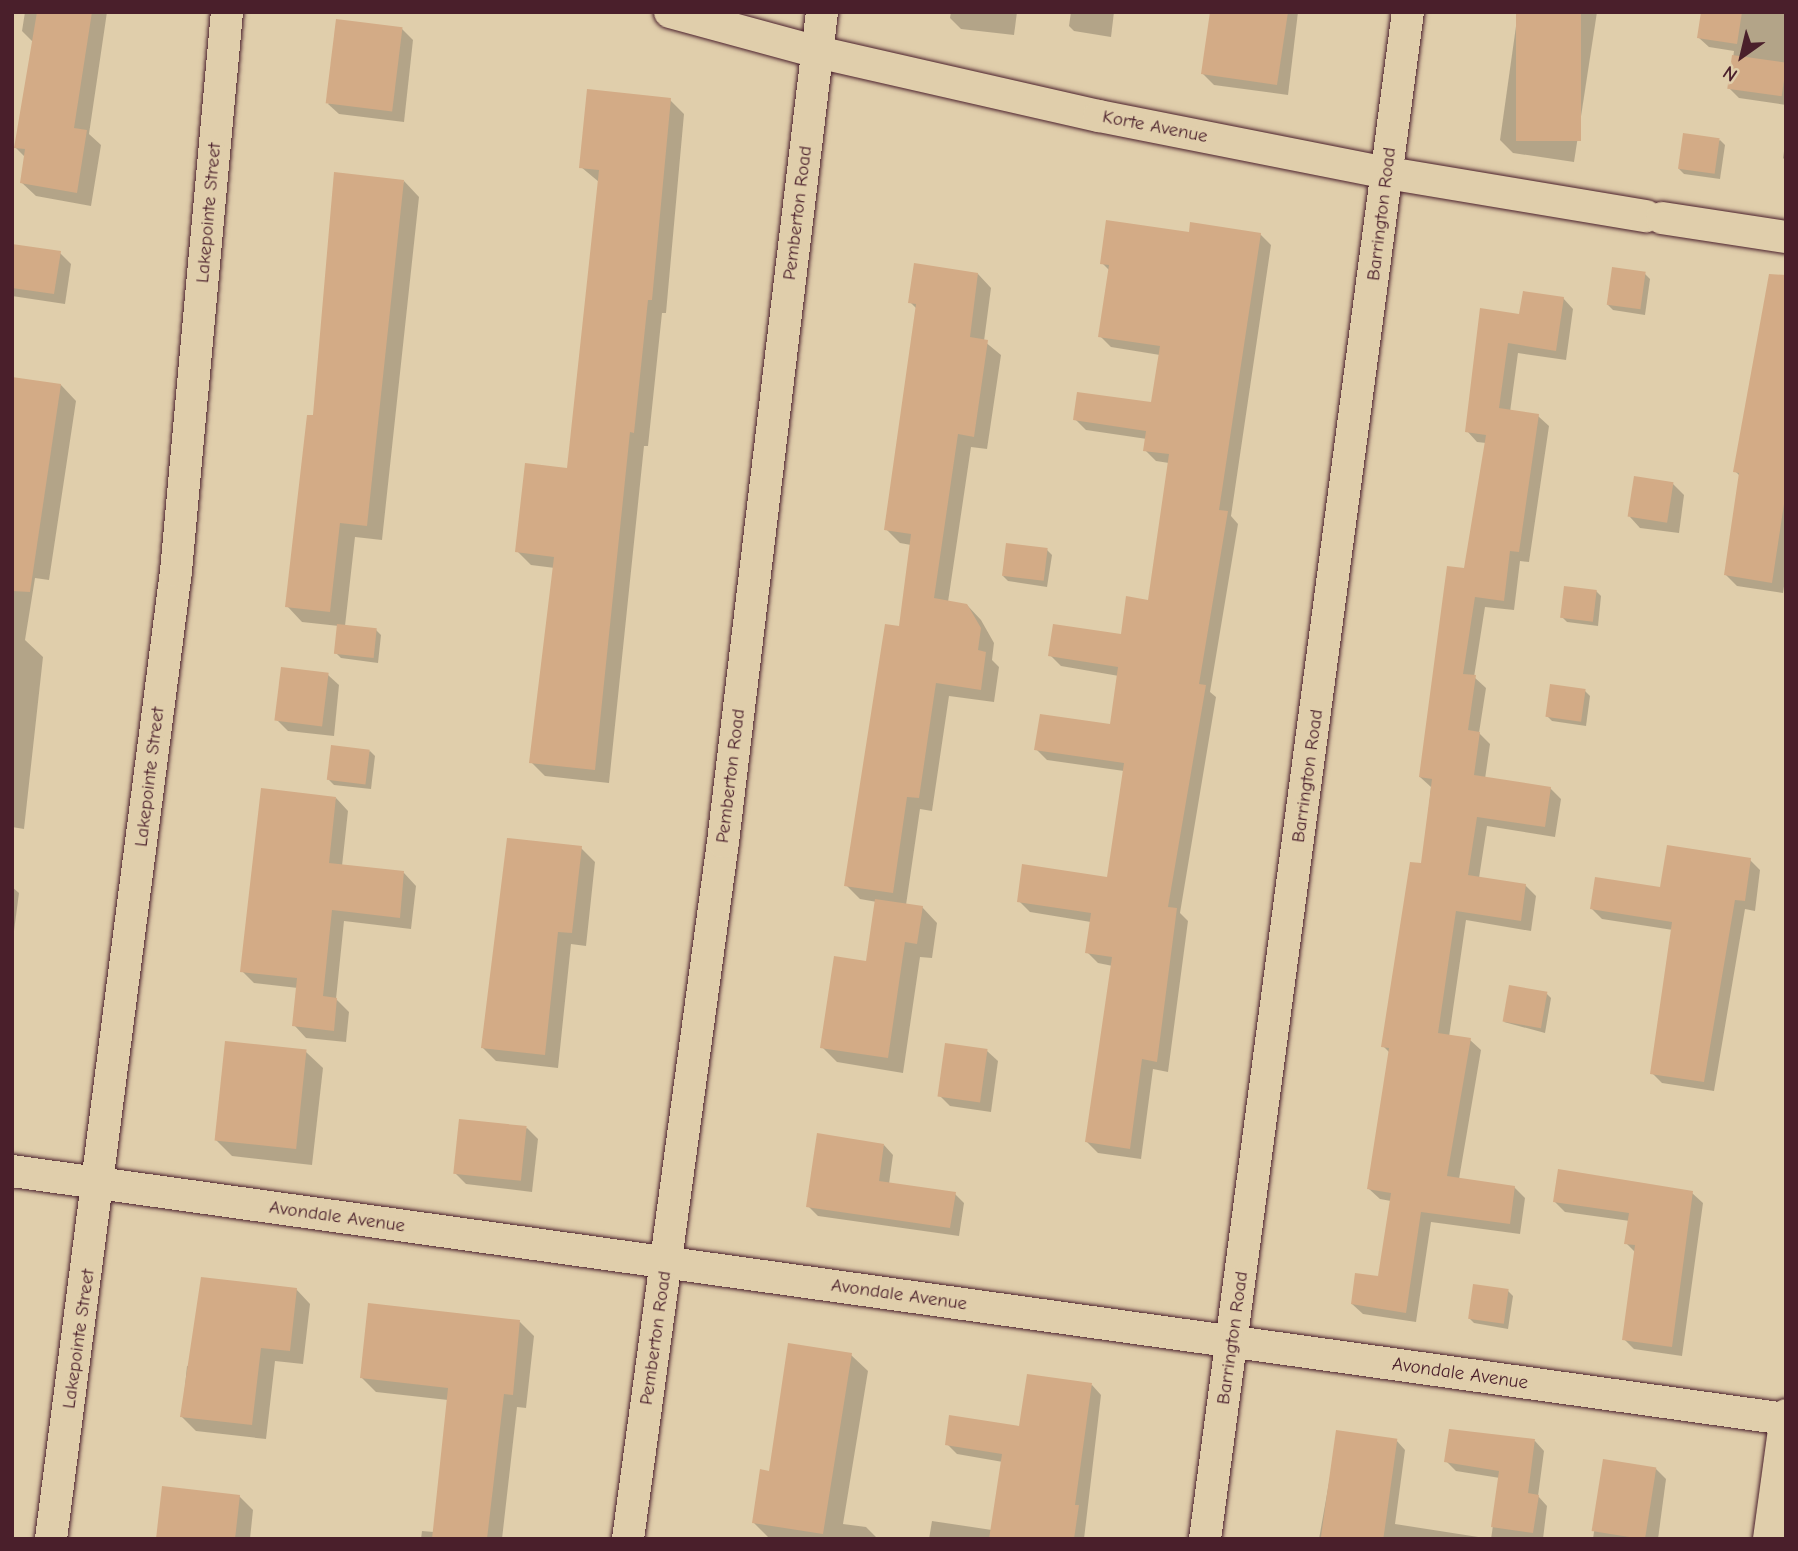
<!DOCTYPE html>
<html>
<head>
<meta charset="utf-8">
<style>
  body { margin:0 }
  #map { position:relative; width:1798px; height:1551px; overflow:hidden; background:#e0ceab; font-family:"Comic Neue",sans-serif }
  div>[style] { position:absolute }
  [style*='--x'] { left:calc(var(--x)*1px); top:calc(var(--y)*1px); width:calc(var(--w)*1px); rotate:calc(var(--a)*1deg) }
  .shadow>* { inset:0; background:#0003 }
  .building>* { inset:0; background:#d3ab86; transform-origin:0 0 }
  .roads { filter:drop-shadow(0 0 2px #4a1f2b) drop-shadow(0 0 2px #4a1f2b) }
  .minor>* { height:32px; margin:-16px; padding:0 16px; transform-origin:16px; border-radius:16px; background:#e0ceab }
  span { translate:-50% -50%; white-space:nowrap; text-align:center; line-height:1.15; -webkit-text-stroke:7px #e0ceab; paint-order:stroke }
  .street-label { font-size:19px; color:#4a1f2b }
  .frame { position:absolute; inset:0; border:14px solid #4a1f2b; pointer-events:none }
  .north { position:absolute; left:1707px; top:21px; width:70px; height:70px; -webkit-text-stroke:5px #e0ceab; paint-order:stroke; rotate:214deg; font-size:19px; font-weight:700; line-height:28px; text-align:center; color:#4a1f2b }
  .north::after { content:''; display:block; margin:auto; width:24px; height:32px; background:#4a1f2b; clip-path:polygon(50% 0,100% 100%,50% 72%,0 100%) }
</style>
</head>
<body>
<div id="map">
  <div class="shadow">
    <i style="clip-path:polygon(25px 12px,107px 12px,89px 134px,101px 145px,91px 206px,36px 196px,21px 182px,25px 157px,16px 148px,34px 43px,22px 31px)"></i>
    <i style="clip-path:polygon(951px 12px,1017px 12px,1014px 35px,961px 29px,950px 18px)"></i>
    <i style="clip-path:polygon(1071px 12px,1114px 12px,1111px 37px,1074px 31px,1069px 26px)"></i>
    <i style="clip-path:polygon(1212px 12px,1298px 12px,1288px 95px,1214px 85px,1203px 74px)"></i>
    <i style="clip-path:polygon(1518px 12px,1597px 12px,1574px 162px,1513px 153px,1500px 140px)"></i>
    <i style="clip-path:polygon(1703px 12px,1786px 12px,1786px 105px,1739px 98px,1729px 88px,1734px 51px,1709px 47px,1699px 38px)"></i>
    <i style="clip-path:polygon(402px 29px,413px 40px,404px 122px,339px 114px,328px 104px)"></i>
    <i style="clip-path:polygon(670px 100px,684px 114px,666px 313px,662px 313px,648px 446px,644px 446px,609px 783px,545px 776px,531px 762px,555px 568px,531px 565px,517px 551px,569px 470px,599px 182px,581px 167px)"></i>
    <i style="clip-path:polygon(1786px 138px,1786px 161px,1783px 158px)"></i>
    <i style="clip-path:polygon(1720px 140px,1725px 145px,1720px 179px,1684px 174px,1679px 169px)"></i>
    <i style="clip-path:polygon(404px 181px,419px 197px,382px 540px,355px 537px,345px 626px,376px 630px,381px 635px,378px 663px,341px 658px,336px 653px,339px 626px,302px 622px,287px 606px,315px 417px)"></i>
    <i style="clip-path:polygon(1190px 234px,1260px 234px,1271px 245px,1231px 516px,1238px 524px,1210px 692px,1216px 697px,1180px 913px,1188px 921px,1168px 1072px,1153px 1069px,1141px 1159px,1098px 1153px,1087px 1142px,1113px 966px,1098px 963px,1087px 952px,1091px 922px,1030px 912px,1019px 901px,1109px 879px,1124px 771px,1047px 760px,1036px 749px,1111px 726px,1119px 676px,1061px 666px,1050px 655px,1123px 636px,1149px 602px,1169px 463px,1156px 461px,1145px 450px,1147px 439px,1086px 430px,1075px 419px,1153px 404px,1160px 355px,1111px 347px,1100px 336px,1110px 271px,1102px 263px)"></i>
    <i style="clip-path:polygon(12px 246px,60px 253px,71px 264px,65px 304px,12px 296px)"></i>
    <i style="clip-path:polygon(978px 274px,991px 288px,984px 341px,1001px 355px,987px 449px,971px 447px,948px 602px,967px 605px,981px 620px,994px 643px,992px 660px,999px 667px,994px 702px,949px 696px,932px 811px,920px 809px,906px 905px,922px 907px,937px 923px,932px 958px,920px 957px,903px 1073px,837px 1062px,822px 1047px,868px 963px,877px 902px,860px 899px,846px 885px,901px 628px,911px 545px,900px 543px,886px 529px,917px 309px,910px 302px)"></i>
    <i style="clip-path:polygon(1645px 274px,1650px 279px,1645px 315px,1613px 310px,1608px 305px)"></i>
    <i style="clip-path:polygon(1563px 298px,1573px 309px,1566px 360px,1518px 353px,1510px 412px,1538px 416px,1549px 426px,1529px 562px,1520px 561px,1514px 610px,1485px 607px,1474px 677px,1486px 688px,1479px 733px,1490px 744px,1485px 779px,1550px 788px,1561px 799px,1555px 837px,1487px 826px,1479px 878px,1525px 885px,1536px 896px,1531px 931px,1466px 920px,1449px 1037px,1470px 1040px,1481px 1050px,1459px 1179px,1514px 1187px,1525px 1198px,1520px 1234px,1431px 1222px,1416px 1322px,1363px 1314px,1352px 1304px,1379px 1278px,1391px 1201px,1380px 1199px,1369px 1189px,1390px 1053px,1383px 1046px,1423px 865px,1431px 787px,1420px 777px,1465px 570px,1486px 443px,1477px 442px,1467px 431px,1482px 310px,1521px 316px)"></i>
    <i style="clip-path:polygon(1786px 308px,1786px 573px,1783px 593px,1737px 586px,1726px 575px,1740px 476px,1735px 471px)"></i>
    <i style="clip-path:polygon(12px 378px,61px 385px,76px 401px,49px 580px,35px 578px,25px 640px,43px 657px,24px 829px,12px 827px)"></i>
    <i style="clip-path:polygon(1673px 484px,1684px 495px,1679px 533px,1640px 528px,1630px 517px)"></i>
    <i style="clip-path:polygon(1047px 550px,1052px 555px,1047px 587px,1008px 581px,1003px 576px)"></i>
    <i style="clip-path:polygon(1596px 591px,1601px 596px,1598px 626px,1567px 622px,1562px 617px)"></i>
    <i style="clip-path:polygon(328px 675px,339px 685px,334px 736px,288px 731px,277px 720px)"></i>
    <i style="clip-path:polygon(1585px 691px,1590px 696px,1586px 726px,1552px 721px,1547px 716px)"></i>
    <i style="clip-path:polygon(370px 751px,375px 756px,371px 789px,334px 785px,329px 780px)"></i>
    <i style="clip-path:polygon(336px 798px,348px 811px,342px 866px,404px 873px,416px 886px,411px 929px,344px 921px,336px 999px,349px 1012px,346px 1042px,306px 1038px,294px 1025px,298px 988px,254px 983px,242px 971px)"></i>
    <i style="clip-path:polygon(581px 848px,595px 862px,586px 946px,571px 944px,558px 1068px,496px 1061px,482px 1047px)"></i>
    <i style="clip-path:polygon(1750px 860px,1760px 870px,1755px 911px,1745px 909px,1714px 1091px,1662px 1083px,1652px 1073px,1673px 930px,1602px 919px,1592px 909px)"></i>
    <i style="clip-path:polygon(12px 887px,19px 893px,12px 946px)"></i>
    <i style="clip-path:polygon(1546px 993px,1551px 998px,1545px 1033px,1504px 1022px)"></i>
    <i style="clip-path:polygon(987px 1051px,998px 1061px,991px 1112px,950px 1106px,939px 1095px)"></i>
    <i style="clip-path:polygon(306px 1052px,323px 1068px,312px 1165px,232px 1156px,216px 1140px)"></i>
    <i style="clip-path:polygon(527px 1128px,538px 1139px,532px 1192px,466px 1184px,455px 1173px)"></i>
    <i style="clip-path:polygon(884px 1145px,893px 1155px,889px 1184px,955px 1194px,964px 1203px,959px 1236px,818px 1216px,808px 1206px)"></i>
    <i style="clip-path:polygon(1692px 1193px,1703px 1203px,1682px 1356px,1634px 1349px,1624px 1339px,1636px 1253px,1626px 1243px,1630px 1221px,1565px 1212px,1555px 1202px)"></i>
    <i style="clip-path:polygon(296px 1289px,310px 1304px,303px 1364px,275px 1361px,266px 1439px,196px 1431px,182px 1417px,187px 1366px,193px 1367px)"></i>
    <i style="clip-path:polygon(1508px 1291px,1513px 1296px,1508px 1329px,1474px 1323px,1469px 1318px)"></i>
    <i style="clip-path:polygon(520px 1322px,534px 1336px,526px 1408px,517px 1407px,502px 1539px,421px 1539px,422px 1531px,434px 1532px,448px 1400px,376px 1392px,362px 1378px)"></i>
    <i style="clip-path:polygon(851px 1355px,868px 1371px,843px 1524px,866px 1527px,878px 1539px,770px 1539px,754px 1523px,770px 1473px)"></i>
    <i style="clip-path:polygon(1092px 1385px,1101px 1395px,1084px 1539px,929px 1539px,932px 1521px,992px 1530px,1003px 1462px,957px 1454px,947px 1444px,1021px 1428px)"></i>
    <i style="clip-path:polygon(1338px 1432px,1396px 1440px,1405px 1450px,1395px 1524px,1491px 1539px,1319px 1539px)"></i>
    <i style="clip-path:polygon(1535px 1441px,1544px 1451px,1538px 1496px,1547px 1506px,1543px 1539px,1491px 1539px,1500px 1478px,1456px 1471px,1446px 1461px)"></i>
    <i style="clip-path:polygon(1604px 1461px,1655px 1468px,1666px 1479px,1658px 1539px,1593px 1539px)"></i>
    <i style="clip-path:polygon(239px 1496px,253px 1510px,250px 1539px,158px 1539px)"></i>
  </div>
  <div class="building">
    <i style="clip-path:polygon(37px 12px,92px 12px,74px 128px,87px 130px,77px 193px,20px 183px,25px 149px,14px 148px)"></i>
    <i style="clip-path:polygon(1210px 12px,1288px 12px,1277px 85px,1201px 74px)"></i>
    <i style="left:1516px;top:12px;width:65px;height:129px"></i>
    <i style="clip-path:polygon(1701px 12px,1742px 12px,1737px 44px,1697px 38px)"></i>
    <i style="left:336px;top:19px;width:67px;height:85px;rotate:7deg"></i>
    <i style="left:1732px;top:55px;width:55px;height:34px;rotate:8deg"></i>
    <i style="clip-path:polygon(587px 89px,671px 98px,652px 300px,648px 300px,634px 433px,630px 432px,595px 770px,529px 763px,554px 557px,515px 552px,525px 463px,567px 468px,599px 170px,579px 168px)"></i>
    <i style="left:1683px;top:133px;width:37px;height:36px;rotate:8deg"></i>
    <i style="clip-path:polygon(334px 172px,404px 180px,367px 526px,340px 523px,330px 612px,285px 607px,307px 415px,313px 415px)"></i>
    <i style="clip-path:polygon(1106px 220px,1189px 232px,1190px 222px,1261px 233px,1219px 510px,1228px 511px,1199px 684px,1206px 685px,1168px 907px,1177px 908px,1157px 1062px,1142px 1059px,1130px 1149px,1085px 1142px,1112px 957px,1085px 953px,1091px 913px,1017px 902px,1022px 864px,1107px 877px,1124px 763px,1034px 750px,1040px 714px,1110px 724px,1118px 667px,1048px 656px,1053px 624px,1121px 634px,1126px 596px,1148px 600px,1169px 454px,1143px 451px,1146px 431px,1073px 420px,1077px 392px,1151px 402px,1160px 346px,1098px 337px,1109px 265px,1100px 264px)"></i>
    <i style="clip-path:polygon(12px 244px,61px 251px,54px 294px,12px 288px)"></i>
    <i style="clip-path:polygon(914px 263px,978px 273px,970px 337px,988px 340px,974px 437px,958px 434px,934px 598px,967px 604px,981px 628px,978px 650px,986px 652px,981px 690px,936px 683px,919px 798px,907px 797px,893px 893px,844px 886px,885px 624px,899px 626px,911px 534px,884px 530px,916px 304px,908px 303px)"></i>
    <i style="left:1612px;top:267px;width:34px;height:38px;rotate:8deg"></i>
    <i style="clip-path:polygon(1769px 274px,1786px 275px,1786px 491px,1772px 583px,1724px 575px,1739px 473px,1733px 472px)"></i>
    <i style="clip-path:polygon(1523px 291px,1564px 297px,1556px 351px,1508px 343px,1499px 408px,1539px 414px,1519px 552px,1510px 551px,1504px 601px,1475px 597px,1463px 674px,1476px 675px,1468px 730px,1480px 732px,1474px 775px,1551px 787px,1545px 827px,1477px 817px,1468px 875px,1526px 884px,1521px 921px,1456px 911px,1438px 1033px,1471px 1038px,1447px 1176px,1515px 1186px,1510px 1224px,1421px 1212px,1406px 1313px,1351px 1304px,1355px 1273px,1378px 1276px,1391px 1193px,1367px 1189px,1389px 1048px,1381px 1047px,1410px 862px,1421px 863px,1432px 779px,1419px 777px,1447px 566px,1464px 568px,1486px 435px,1465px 432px,1480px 308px,1519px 314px)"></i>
    <i style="clip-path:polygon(12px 377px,61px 384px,30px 592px,12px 591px)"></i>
    <i style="left:1634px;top:476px;width:40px;height:41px;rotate:9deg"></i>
    <i style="left:1006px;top:543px;width:42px;height:33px;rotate:7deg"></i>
    <i style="left:1564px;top:586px;width:33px;height:32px;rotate:7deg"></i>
    <i style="left:337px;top:624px;width:40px;height:30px;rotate:6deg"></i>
    <i style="left:281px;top:667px;width:48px;height:54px;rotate:7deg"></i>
    <i style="left:1550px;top:684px;width:36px;height:33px;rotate:8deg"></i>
    <i style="left:331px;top:745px;width:39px;height:35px;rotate:7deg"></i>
    <i style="clip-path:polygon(261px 788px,336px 797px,329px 863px,404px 871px,400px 918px,332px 910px,323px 996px,337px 998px,334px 1031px,292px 1026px,297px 978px,240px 972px)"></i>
    <i style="clip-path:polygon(507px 838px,582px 846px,572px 933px,558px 932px,545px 1055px,481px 1048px)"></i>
    <i style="clip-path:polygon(1667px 845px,1751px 858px,1745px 901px,1735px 900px,1704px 1082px,1650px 1074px,1672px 922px,1590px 909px,1595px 877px,1660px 887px)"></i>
    <i style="clip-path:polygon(875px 899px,923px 906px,917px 944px,905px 942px,888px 1058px,820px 1048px,834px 956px,866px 961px)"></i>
    <i style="left:1509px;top:985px;width:39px;height:37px;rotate:10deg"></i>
    <i style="left:225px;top:1041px;width:82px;height:100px;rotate:6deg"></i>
    <i style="left:945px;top:1043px;width:43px;height:54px;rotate:8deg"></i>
    <i style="left:459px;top:1119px;width:68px;height:55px;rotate:6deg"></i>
    <i style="clip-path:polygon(817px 1133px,884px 1144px,879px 1181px,956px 1192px,950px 1228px,806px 1207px)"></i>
    <i style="clip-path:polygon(1558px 1169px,1693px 1191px,1672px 1347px,1622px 1340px,1635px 1245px,1624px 1244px,1629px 1213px,1553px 1202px)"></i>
    <i style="clip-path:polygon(201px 1277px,297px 1288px,290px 1351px,261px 1348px,252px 1425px,180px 1417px)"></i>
    <i style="left:1473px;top:1284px;width:36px;height:35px;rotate:8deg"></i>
    <i style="clip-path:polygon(368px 1303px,520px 1320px,513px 1395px,504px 1394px,487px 1539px,432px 1539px,448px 1388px,360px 1378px)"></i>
    <i style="clip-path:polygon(788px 1343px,852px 1353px,823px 1534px,752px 1523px,760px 1469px,769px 1471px)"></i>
    <i style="clip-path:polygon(1027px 1374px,1092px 1383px,1075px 1505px,1079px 1505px,1074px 1539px,989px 1539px,1002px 1454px,945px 1445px,949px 1415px,1019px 1426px)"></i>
    <i style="clip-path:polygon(1449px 1429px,1535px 1439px,1528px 1493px,1539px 1495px,1533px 1533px,1491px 1527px,1499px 1471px,1444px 1462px)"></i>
    <i style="left:1336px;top:1430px;width:62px;height:110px;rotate:8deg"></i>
    <i style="left:1603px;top:1459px;width:54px;height:73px;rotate:9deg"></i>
    <i style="clip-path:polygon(162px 1486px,240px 1495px,235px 1539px,156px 1539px)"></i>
  </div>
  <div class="roads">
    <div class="minor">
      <i style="--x:670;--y:12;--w:152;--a:15.2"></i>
      <i style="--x:817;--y:52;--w:289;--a:12.8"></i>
      <i style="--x:1099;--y:116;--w:295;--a:11.2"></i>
      <i style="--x:1388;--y:173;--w:262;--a:9.5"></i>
      <i style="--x:1662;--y:218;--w:125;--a:8.7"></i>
      <i style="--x:12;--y:1171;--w:1790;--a:7.96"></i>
      <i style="--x:51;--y:1539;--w:976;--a:-82.64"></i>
      <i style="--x:176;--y:571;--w:561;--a:-84.79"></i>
      <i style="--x:628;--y:1539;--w:703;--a:-82.24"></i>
      <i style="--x:723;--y:842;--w:836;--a:-83.2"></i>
      <i style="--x:1205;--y:1539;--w:1540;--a:-82.43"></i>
      <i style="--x:1769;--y:1539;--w:125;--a:-82.2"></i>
    </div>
  </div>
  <div class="street-label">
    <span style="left:1155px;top:127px;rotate:11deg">Korte Avenue</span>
    <span style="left:209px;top:213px;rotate:-85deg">Lakepointe Street</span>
    <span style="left:798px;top:213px;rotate:-83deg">Pemberton Road</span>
    <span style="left:1382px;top:214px;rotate:-83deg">Barrington Road</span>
    <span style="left:731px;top:776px;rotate:-83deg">Pemberton Road</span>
    <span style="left:1308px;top:776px;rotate:-82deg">Barrington Road</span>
    <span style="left:150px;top:777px;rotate:-83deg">Lakepointe Street</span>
    <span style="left:337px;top:1217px;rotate:8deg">Avondale Avenue</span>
    <span style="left:899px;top:1295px;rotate:8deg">Avondale Avenue</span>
    <span style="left:656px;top:1338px;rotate:-82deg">Pemberton Road</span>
    <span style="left:1233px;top:1338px;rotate:-82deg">Barrington Road</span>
    <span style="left:79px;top:1339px;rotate:-82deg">Lakepointe Street</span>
    <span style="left:1460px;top:1374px;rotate:8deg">Avondale Avenue</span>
  </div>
  <div class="frame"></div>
  <div class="north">N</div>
</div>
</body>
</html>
